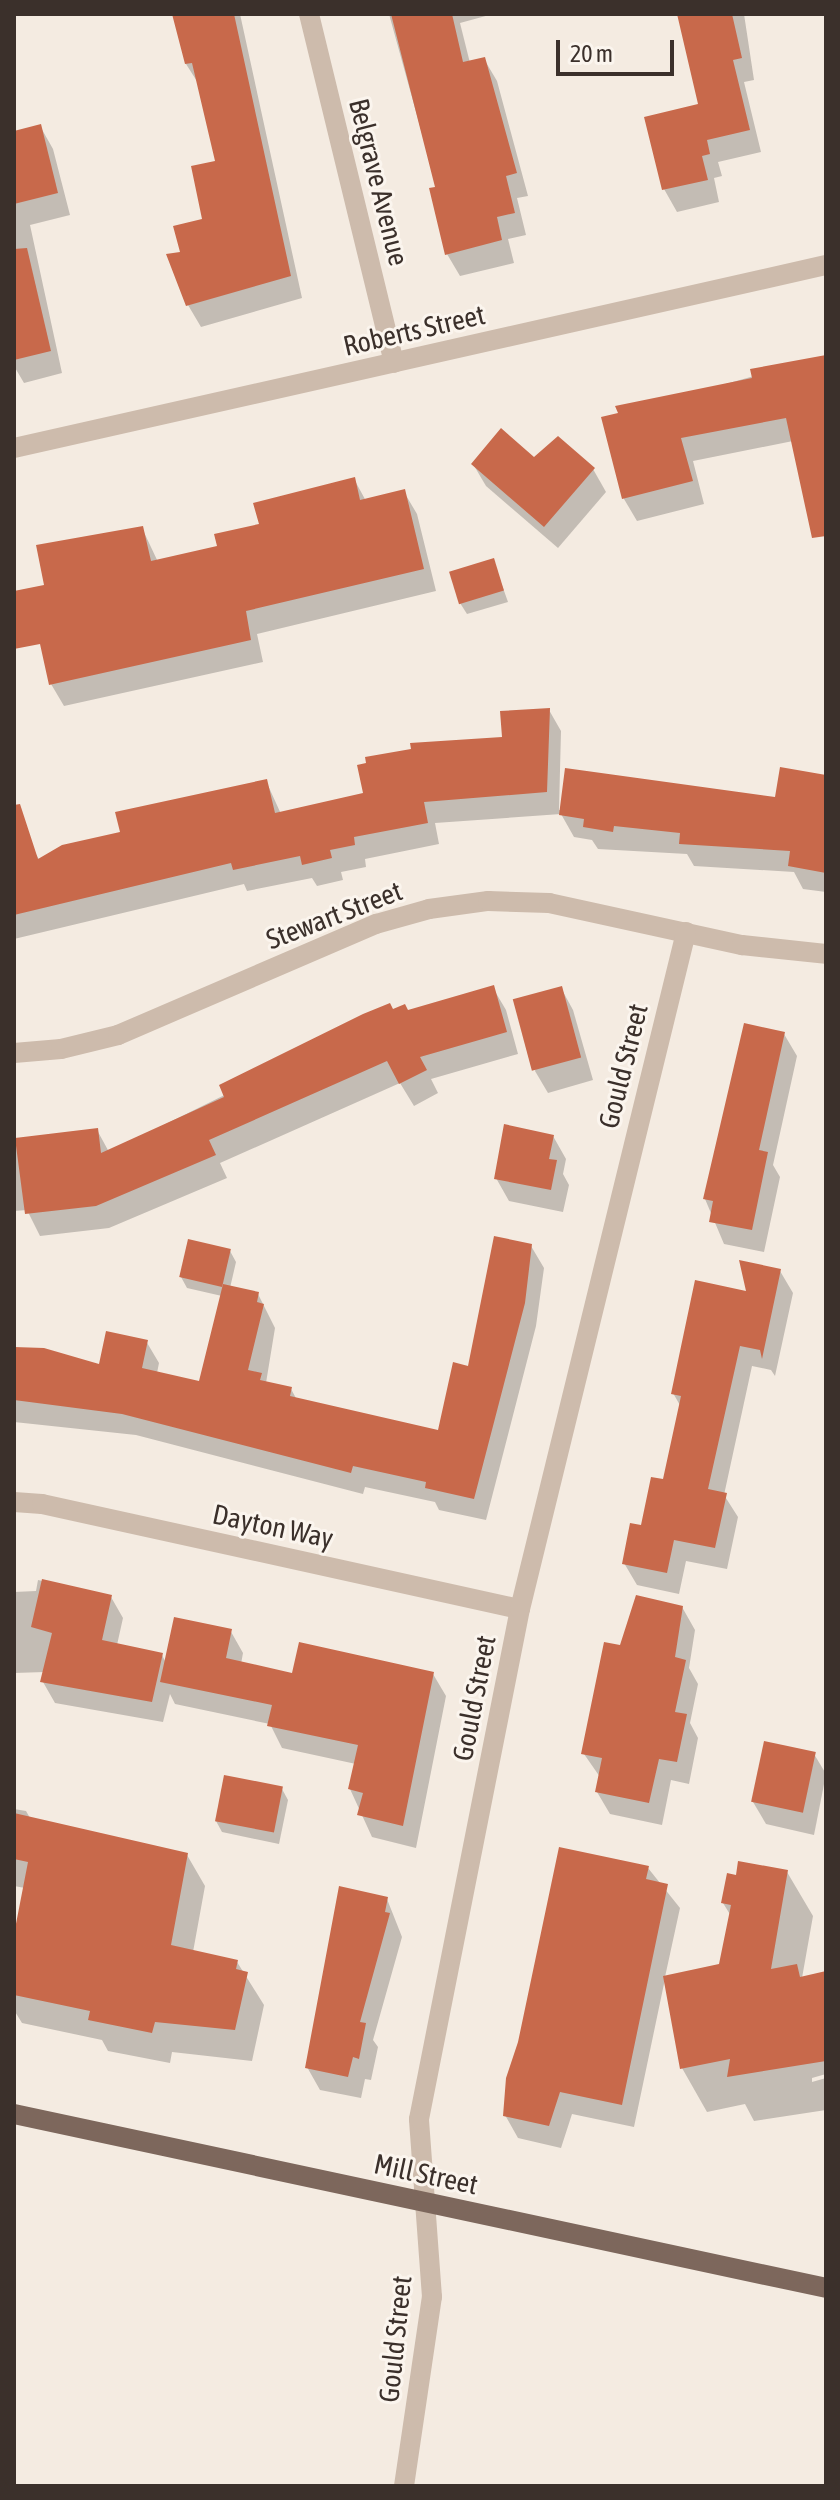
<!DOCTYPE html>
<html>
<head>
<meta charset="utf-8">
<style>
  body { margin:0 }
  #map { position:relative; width:840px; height:2500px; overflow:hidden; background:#f4ebe1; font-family:"Asap Condensed",sans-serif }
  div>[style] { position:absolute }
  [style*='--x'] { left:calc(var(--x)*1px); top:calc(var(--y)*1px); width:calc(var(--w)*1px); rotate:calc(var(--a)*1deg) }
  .shadow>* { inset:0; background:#0003 }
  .building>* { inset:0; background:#c8694b; transform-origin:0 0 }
  .minor>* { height:20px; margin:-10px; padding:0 10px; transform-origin:10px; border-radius:10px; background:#cdbbac }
  .major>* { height:20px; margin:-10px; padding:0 10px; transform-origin:10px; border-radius:10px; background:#7d675c }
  span { translate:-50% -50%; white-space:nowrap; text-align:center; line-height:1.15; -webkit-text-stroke:6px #fbf5ee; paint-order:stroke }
  .street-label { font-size:28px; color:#3b302b }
  .frame { position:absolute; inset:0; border:16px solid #3b302b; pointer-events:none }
  .scale { position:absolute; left:556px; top:40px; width:118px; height:36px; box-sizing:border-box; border:4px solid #3b302b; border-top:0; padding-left:10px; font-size:24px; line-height:28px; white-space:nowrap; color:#3b302b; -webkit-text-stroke:6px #fbf5ee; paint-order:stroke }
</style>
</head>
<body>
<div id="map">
  <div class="shadow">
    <i style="clip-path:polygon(175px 14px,240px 14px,302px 298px,201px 327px,188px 305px,182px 254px,204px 220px,217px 162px,200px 86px,186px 64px)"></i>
    <i style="clip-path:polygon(389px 14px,493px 14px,460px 23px,470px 63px,484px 59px,497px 81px,528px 196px,517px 198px,526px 235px,508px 239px,514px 263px,460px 276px,447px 254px,437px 188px)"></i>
    <i style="clip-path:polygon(679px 14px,744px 14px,754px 80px,744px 82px,761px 152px,718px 162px,722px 176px,714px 178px,719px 202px,677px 212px,664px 189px,700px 105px)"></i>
    <i style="clip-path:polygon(40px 126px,53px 149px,70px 215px,30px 225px,62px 373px,24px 383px,14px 366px,14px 133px)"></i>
    <i style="clip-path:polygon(826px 356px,826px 524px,793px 441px,693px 461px,704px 504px,637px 521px,624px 499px,604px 418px)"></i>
    <i style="clip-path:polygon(534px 460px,593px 469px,606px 492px,558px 548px,486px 486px,473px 464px)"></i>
    <i style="clip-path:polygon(354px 479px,366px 501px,404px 492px,417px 514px,436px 591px,257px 634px,263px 662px,64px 706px,51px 684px,47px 586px,142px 528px,158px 562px,219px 548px)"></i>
    <i style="clip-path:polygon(493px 560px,508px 602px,467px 614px,460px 603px)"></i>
    <i style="clip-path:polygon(549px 710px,561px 731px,559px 810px,777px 799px,826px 779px,826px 892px,803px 889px,794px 872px,694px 866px,687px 854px,598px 849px,592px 840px,574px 837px,561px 814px,435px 823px,439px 844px,365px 859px,366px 867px,341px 872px,343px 880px,317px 886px,312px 878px,247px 891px,244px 884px,14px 939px,14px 857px,34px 851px,40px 861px,266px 781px,281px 814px,365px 795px,504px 739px)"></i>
    <i style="clip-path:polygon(493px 988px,506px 1010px,518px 1054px,431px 1079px,438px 1093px,414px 1106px,400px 1083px,220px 1163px,227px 1178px,109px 1228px,40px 1236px,27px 1210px,14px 1211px,14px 1141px,97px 1130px,109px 1152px,393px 1012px,408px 1012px)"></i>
    <i style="clip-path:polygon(561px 988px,573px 1010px,593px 1080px,548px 1093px,535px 1071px)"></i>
    <i style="clip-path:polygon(784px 1034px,797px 1056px,773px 1165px,780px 1177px,764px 1252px,724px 1244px,705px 1199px)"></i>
    <i style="clip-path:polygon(553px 1136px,566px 1159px,563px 1174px,569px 1185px,563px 1212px,509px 1201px,496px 1178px)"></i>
    <i style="clip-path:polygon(531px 1246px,544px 1268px,536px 1326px,486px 1520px,439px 1510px,435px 1502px,365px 1487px,363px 1494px,136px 1435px,14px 1422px,14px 1350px,101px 1366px,146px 1341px,159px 1363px,157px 1373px,201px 1383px,222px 1296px,187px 1288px,181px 1277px,230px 1251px,236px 1262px,230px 1288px,258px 1294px,275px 1328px,266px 1383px,291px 1389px,297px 1400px,439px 1432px)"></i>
    <i style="clip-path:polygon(780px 1271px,793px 1293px,775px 1376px,771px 1370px,752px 1366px,724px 1495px,738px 1517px,727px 1569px,686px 1561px,679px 1594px,637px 1585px,624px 1563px,664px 1482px,681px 1407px,673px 1393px,749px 1293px)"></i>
    <i style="clip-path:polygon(38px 1580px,111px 1597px,123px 1618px,117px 1645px,162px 1655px,166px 1663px,230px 1630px,243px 1653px,241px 1664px,294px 1675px,433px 1674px,446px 1696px,416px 1848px,372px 1837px,350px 1789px,356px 1764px,282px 1748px,270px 1724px,175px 1704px,170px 1694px,163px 1722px,55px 1703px,43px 1682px,45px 1672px,14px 1673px,14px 1592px,36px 1591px)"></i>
    <i style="clip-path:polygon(682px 1607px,695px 1630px,689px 1668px,698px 1684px,690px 1723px,698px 1738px,689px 1784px,671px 1780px,662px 1825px,610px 1814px,597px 1792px,600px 1777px,584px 1754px,621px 1647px)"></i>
    <i style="clip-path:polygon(814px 1754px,826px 1774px,814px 1835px,766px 1824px,753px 1802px)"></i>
    <i style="clip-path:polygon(282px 1789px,288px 1800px,279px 1844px,222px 1832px,216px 1821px)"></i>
    <i style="clip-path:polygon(14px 1809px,26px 1811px,30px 1818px,187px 1855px,205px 1886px,193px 1952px,237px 1962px,264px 2005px,252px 2061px,172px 2052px,170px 2063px,108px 2051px,102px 2040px,22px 2023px,14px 2010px,14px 1943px,25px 1888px,14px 1886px)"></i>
    <i style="clip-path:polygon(648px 1868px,680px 1908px,665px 1977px,721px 1966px,731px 1916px,723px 1903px,787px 1872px,813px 1916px,802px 1978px,826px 1973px,826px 2074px,812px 2078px,812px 2082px,826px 2078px,826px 2110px,754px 2121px,745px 2104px,707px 2112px,682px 2068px,665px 1979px,634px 2127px,572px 2114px,561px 2148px,518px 2138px,505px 2115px)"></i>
    <i style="clip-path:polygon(387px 1899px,402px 1937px,373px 2040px,378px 2047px,371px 2080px,365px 2079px,361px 2098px,320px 2090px,307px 2067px)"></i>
  </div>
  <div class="building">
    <i style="clip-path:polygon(172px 14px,234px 14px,291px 276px,186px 306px,166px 254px,180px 252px,173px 226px,202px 219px,191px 166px,215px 161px,192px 63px,185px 64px)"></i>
    <i style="clip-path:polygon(391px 14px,452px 14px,463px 62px,485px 57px,517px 173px,506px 176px,515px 213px,497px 217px,502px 240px,445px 255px,429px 188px,435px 187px)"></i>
    <i style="clip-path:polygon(677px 14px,732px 14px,742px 58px,733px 60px,750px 130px,707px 140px,710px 154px,702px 156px,708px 180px,662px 190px,644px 117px,698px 104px)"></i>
    <i style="clip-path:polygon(41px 124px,58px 193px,14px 204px,14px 131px)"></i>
    <i style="clip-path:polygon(27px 248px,51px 351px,14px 360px,14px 249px)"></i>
    <i style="clip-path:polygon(826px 355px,826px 536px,812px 538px,786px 418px,681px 438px,693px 481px,622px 499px,601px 417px,618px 413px,615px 406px,752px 378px,750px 369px)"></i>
    <i style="clip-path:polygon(501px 428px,534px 457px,558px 436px,595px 468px,544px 527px,471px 464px)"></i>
    <i style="clip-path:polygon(355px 477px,360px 500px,405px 489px,424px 569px,246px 611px,251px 640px,49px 685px,40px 644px,14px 649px,14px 591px,44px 585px,36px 545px,143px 526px,151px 561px,217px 546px,214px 534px,259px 524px,253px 503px)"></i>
    <i style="left:494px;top:558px;width:34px;height:47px;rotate:73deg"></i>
    <i style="clip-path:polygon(550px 708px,547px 792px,424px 802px,428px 823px,354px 837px,355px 845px,330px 850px,332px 858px,302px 865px,300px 856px,233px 870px,231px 863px,14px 915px,14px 805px,20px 804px,38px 859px,62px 845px,120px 832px,115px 812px,267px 779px,275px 813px,363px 793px,357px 765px,366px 763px,365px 757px,411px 749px,410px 743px,502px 737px,500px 711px)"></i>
    <i style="clip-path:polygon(780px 767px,826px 775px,826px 873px,788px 866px,790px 851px,679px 844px,680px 833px,614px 826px,613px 832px,583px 827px,584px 819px,559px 815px,565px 768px,775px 797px)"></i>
    <i style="clip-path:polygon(494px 985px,507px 1032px,420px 1057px,427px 1070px,399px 1084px,387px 1061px,209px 1140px,216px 1155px,96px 1206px,25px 1214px,15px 1138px,98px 1128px,101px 1153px,224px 1097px,219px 1085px,363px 1014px,390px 1003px,393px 1009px,405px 1004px,408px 1010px)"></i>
    <i style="left:562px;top:986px;width:74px;height:51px;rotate:75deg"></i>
    <i style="clip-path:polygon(744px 1023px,785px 1032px,759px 1150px,768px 1152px,752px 1230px,709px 1222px,713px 1201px,703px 1199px)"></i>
    <i style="clip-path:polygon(504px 1124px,554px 1135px,549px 1159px,557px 1160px,551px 1190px,494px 1179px)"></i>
    <i style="clip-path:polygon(494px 1236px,532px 1244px,525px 1303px,474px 1499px,425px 1488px,426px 1482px,353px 1466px,351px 1473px,122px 1414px,14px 1400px,14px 1347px,44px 1348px,99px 1364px,106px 1331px,148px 1340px,142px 1368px,199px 1381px,223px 1284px,259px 1292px,257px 1302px,264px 1304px,248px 1370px,262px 1373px,260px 1380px,292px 1387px,290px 1396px,438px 1430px,453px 1362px,468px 1366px)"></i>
    <i style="left:188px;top:1239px;width:44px;height:39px;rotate:13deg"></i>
    <i style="clip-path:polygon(739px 1260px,781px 1269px,762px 1359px,760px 1350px,740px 1346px,708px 1489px,727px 1493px,715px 1548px,674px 1540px,667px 1573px,622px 1564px,630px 1523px,641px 1525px,651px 1477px,663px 1479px,681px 1396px,671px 1394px,695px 1280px,746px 1291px)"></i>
    <i style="clip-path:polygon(42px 1579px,112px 1595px,102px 1640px,163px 1653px,152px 1702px,40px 1682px,52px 1633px,31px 1627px)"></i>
    <i style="clip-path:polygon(636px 1595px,683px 1606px,675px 1657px,686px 1660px,675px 1712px,687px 1714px,677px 1762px,659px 1759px,649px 1803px,595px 1792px,602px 1758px,581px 1754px,604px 1642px,620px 1645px)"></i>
    <i style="clip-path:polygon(174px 1617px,232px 1629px,226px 1658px,292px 1673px,299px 1642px,434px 1672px,403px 1826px,357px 1815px,363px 1793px,348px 1789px,358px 1745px,267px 1726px,272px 1705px,160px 1682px)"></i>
    <i style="left:764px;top:1741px;width:53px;height:62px;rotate:12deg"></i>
    <i style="left:224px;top:1775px;width:60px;height:47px;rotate:11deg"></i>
    <i style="clip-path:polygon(14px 1813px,188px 1853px,171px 1945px,238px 1960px,236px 1969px,248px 1972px,235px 2030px,155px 2022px,152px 2033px,88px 2020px,90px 2011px,14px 1995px,14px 1934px,28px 1862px,14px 1859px)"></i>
    <i style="clip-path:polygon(559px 1847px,649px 1866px,646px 1879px,668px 1884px,622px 2105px,560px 2092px,549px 2126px,503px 2116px,506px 2078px,518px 2042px)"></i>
    <i style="clip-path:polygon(738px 1861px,788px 1870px,771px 1969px,797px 1964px,800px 1977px,826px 1971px,826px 2061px,727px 2077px,730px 2059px,680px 2069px,663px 1976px,719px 1964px,731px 1905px,721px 1903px,727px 1873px,736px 1875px)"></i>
    <i style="clip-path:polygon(339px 1886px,388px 1897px,385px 1912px,390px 1913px,360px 2022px,366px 2023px,359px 2059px,353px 2057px,348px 2077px,305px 2068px)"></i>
  </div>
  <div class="minor">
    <i style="--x:309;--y:14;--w:359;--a:76.3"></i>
    <i style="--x:14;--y:448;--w:832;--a:-12.7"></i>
    <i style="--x:14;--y:1053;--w:47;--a:-4.9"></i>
    <i style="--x:61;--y:1049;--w:59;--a:-13.8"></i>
    <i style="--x:118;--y:1035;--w:281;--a:-23.3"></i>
    <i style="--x:376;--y:924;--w:55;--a:-15.8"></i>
    <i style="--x:429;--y:909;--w:60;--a:-7.7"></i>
    <i style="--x:488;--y:901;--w:61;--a:1.9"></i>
    <i style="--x:549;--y:903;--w:198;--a:12.3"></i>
    <i style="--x:742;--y:945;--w:84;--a:6.1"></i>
    <i style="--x:14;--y:1502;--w:28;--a:4"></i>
    <i style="--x:42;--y:1504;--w:489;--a:12.4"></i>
    <i style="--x:404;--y:2486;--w:191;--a:-81.6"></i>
    <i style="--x:432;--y:2297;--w:178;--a:-94.2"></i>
    <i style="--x:419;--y:2119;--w:520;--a:-78.8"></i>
    <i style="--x:520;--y:1609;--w:697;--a:-76.22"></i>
  </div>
  <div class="major">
    <i style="--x:14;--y:2114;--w:830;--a:12.09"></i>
  </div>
  <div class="street-label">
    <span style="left:379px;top:182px;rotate:76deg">Belgrave Avenue</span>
    <span style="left:414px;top:330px;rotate:-13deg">Roberts Street</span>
    <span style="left:334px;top:915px;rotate:-21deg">Stewart Street</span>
    <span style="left:623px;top:1066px;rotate:-76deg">Gould Street</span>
    <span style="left:273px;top:1526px;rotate:12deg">Dayton Way</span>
    <span style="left:474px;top:1698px;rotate:-79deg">Gould Street</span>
    <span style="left:426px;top:2174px;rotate:12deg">Mill Street</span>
    <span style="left:395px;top:2339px;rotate:-84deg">Gould Street</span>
  </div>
  <div class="frame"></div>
  <div class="scale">20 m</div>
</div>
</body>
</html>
